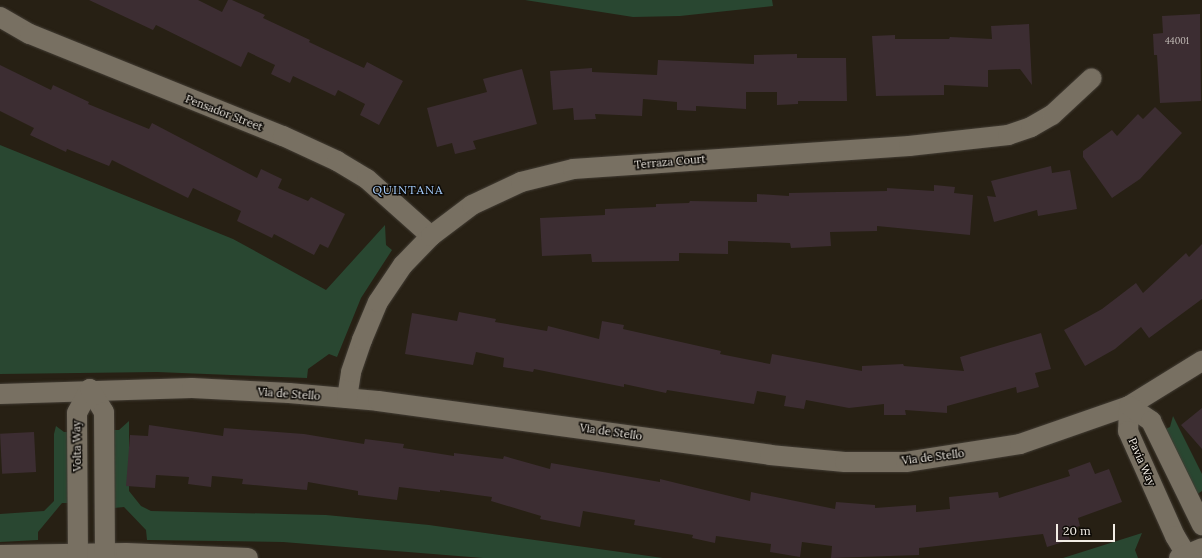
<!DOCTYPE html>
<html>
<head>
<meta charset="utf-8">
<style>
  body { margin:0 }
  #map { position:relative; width:1202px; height:558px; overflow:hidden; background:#272014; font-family:Lora,serif }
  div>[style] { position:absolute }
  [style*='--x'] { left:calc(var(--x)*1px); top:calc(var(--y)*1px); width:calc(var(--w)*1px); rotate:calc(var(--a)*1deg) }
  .green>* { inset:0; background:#294731 }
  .building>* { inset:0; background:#3c2d32; transform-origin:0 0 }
  .roads { filter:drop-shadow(0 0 1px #423c34) drop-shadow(0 0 1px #423c34) }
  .minor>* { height:20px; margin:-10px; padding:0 10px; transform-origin:10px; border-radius:10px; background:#787062 }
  span { translate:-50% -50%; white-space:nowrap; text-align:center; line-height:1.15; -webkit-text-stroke:3px #0d0a06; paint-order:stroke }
  .number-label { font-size:9px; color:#c4bdb8 }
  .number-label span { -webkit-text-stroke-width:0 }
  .street-label { font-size:11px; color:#f2ede5 }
  .neighbourhood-label { font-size:12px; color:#a5cdfd; letter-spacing:1px }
  .scale { position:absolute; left:1056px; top:524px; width:59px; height:18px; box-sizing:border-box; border:2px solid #f2ede5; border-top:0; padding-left:5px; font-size:12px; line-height:14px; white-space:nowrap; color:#f2ede5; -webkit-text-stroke:3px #0d0a06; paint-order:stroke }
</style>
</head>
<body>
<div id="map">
  <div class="green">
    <i style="clip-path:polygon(525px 0,772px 0,773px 6px,680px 16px,633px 17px)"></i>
    <i style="clip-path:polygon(0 145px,233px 239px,326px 290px,385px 225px,386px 245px,392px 250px,361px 298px,337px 357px,329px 354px,308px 369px,307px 378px,157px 372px,0 374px)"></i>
    <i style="clip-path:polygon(1173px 416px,1202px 474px,1202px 491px,1196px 495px,1163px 430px,1170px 427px)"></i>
    <i style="clip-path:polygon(129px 421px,129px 491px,141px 506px,151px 511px,326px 515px,429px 525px,663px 558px,483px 558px,283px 542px,147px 540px,146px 530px,124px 507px,114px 508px,113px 430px,119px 430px)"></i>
    <i style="clip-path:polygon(56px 426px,64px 432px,70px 432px,70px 503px,62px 503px,38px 532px,38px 540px,0 542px,0 514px,44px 511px,54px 501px,54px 434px)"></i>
    <i style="clip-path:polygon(1142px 533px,1135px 550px,1138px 558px,1063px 558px)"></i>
  </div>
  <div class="building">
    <i style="clip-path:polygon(89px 0,198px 0,222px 12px,228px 0,232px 0,265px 15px,263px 18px,310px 40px,309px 42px,364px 68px,367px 62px,403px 81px,379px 125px,360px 115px,365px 104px,338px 90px,335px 96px,293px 76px,290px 83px,271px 74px,275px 65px,248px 52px,241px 67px,156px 25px,153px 30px)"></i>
    <i style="clip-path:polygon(1200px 14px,1201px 101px,1160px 103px,1157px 55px,1154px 55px,1153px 34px,1163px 33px,1162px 16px)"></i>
    <i style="clip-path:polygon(1029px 24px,1032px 85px,1020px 69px,988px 70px,988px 87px,944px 85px,944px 95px,876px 96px,872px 36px,895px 35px,895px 39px,949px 39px,950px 37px,992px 39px,991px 26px)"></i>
    <i style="clip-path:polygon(797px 54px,797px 58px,846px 58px,847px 101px,798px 101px,798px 104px,777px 105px,777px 92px,746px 92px,746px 109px,696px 106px,696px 111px,677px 110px,677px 102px,643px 99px,642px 116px,595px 114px,596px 119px,574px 120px,573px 108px,553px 110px,550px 71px,592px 68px,592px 72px,657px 75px,658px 60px,754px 64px,754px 55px)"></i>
    <i style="clip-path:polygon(0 65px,51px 90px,53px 85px,89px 102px,88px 104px,149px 129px,152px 123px,257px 178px,261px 169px,282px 179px,278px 188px,308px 201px,311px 197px,345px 214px,328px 248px,320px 244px,314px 255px,274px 234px,272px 238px,237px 221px,241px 211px,193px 188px,188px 198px,112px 160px,109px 166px,67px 149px,66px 152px,30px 135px,34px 128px,0 111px)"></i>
    <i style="clip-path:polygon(522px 69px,537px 124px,473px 141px,476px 149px,455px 154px,452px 143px,437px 147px,427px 108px,487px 92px,483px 79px)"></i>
    <i style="clip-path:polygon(1155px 107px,1182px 133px,1140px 179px,1112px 198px,1083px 157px,1083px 151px,1112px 130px,1117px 136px,1138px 114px,1143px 119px)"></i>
    <i style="clip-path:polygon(1051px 166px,1052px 173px,1070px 170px,1077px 209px,1038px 216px,1037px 210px,994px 222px,987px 196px,996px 197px,991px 181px)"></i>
    <i style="clip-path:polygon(934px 185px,955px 187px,954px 193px,973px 195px,970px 235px,877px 226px,877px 231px,830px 232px,831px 246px,791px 248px,790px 243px,728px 241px,728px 254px,679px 253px,679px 261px,592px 262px,591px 254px,542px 256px,540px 218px,605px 215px,605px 209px,656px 207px,656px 204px,689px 203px,690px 201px,757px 202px,757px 194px,789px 196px,789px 193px,887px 191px,887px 188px,934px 191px)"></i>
    <i style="clip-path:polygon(1202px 244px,1202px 299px,1149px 338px,1141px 327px,1115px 349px,1085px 366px,1064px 330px,1102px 309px,1136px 283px,1143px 293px,1186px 253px,1189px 257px)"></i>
    <i style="clip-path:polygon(459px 312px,496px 319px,495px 322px,547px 331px,548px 326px,599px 339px,602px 321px,624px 325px,623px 329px,721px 351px,720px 354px,770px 364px,772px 354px,862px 371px,862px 366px,903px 364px,904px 366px,964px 371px,960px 357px,1041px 333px,1051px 369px,1035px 373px,1039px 387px,1017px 393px,1016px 387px,947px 406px,947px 413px,905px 410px,906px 415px,884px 415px,884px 404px,849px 408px,806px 400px,804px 409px,784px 406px,786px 396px,757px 391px,754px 404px,667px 390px,666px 393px,624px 384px,624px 387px,534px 369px,533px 372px,503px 367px,504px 358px,476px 352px,473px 365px,405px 354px,412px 313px,457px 321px)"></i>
    <i style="clip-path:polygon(1202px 408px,1202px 449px,1181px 425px)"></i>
    <i style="clip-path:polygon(149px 425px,223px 436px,224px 428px,304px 434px,364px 444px,365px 439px,404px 444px,403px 448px,454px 456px,454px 453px,503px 459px,504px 456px,550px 469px,551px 463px,660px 482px,660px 479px,750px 501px,751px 492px,835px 509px,836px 502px,875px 505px,875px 508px,916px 505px,916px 512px,950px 509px,949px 497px,998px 492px,999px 498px,1070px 476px,1068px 470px,1090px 462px,1095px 474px,1109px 469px,1122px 502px,1078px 518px,1080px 526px,1067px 530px,1070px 540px,1047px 547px,1043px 534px,919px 548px,919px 555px,831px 558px,832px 546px,802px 542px,800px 557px,770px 552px,771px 544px,716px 536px,715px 543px,692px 538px,693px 535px,634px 525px,635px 520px,583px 511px,580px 527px,540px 519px,541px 516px,491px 501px,492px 497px,440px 490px,440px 492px,399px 487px,397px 500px,358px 495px,358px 491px,308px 482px,307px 490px,242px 484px,243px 479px,212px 476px,211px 487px,188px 484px,189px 477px,156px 475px,155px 488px,126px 486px,130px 435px,148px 436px)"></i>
    <i style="left:34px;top:432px;width:40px;height:34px;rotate:87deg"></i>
  </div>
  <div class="roads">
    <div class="minor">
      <i style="--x:0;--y:17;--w:34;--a:30"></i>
      <i style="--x:30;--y:34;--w:273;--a:22"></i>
      <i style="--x:283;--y:136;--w:60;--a:24.8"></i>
      <i style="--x:337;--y:161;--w:35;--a:31"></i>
      <i style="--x:367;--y:179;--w:86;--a:41.7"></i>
      <i style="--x:0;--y:394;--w:192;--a:-1.8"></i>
      <i style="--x:192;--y:388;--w:97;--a:3"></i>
      <i style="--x:289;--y:393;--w:89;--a:5.1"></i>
      <i style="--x:378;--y:401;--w:396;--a:7.8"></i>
      <i style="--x:770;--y:455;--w:75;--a:5.3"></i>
      <i style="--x:845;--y:462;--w:61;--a:0"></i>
      <i style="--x:906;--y:462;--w:115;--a:-9"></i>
      <i style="--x:1020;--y:444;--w:115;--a:-19.2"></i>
      <i style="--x:1129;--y:406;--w:86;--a:-31.7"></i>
      <i style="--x:347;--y:398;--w:26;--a:-81"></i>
      <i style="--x:351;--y:372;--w:34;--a:-71"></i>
      <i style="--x:362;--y:340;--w:41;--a:-67.2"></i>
      <i style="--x:378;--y:302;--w:45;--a:-56"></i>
      <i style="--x:403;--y:265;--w:40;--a:-46"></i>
      <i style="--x:431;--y:236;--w:51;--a:-37.1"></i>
      <i style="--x:472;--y:205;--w:54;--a:-25.1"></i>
      <i style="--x:521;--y:182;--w:54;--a:-14"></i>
      <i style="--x:573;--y:169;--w:337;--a:-3.9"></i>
      <i style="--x:909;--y:146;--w:100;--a:-6.3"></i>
      <i style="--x:1008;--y:135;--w:24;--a:-19"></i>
      <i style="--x:1031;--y:127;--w:24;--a:-30"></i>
      <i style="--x:1052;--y:115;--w:54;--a:-42.8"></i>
      <i style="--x:1129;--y:406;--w:25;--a:92"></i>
      <i style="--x:1128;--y:431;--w:115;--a:65.9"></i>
      <i style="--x:1175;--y:536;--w:26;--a:59"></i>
      <i style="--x:1129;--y:406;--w:27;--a:34"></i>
      <i style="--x:1151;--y:421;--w:116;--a:63.9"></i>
      <i style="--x:0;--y:555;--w:126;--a:-0.9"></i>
      <i style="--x:126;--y:553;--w:122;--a:2.3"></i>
      <i style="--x:78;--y:558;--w:145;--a:-90.4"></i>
      <i style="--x:77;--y:413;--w:27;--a:-62"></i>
      <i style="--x:90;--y:389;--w:27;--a:59"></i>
      <i style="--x:104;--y:412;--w:146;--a:89.6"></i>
      <i style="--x:1179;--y:558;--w:25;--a:-23"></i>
    </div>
  </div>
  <div class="number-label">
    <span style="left:1177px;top:41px">44001</span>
  </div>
  <div class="street-label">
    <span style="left:224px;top:113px;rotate:21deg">Pensador Street</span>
    <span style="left:670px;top:162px;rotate:-5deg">Terraza Court</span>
    <span style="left:289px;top:394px;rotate:4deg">Via de Stello</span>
    <span style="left:611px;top:432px;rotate:8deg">Via de Stello</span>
    <span style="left:77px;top:446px;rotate:-91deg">Volta Way</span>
    <span style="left:933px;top:457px;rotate:-7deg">Via de Stello</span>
    <span style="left:1142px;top:462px;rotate:66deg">Pavia Way</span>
  </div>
  <div class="neighbourhood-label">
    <span style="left:408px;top:190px">QUINTANA</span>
  </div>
  <div class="scale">20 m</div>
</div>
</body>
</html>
